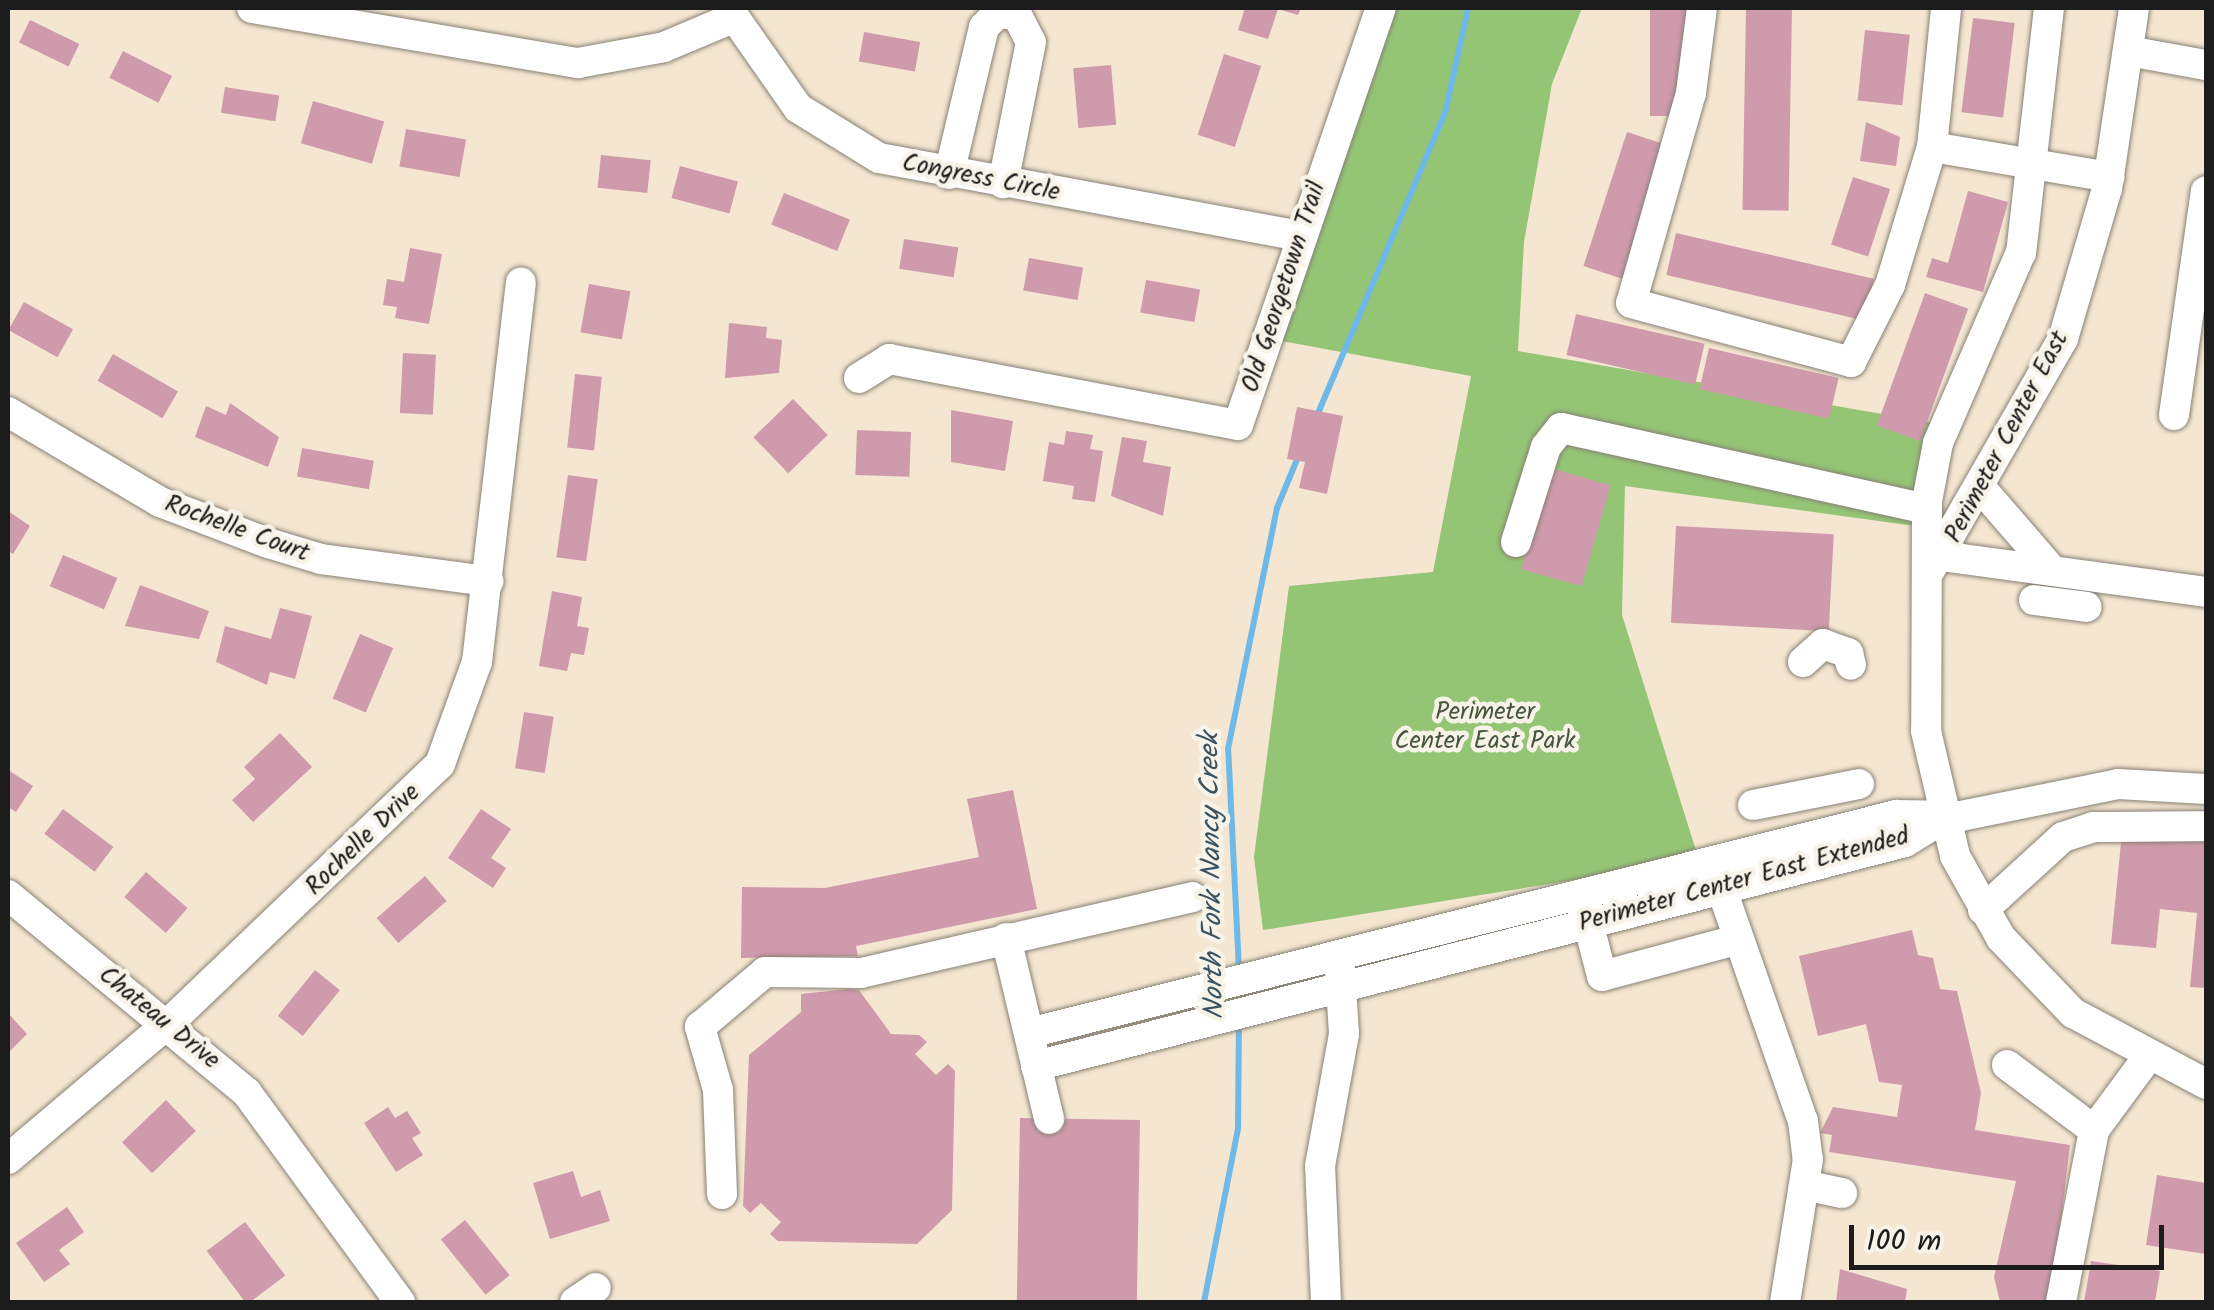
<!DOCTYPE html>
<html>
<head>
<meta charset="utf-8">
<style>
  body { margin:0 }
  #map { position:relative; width:2214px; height:1310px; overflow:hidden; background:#f4e6d0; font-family:Kalam,sans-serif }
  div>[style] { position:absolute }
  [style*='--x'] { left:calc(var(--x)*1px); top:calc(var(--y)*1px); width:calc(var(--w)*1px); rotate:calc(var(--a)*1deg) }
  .green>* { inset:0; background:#94c575 }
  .stream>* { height:6px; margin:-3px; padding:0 3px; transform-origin:3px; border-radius:3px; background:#6eb9e7 }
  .building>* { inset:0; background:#d09aad; transform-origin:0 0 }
  .roads { filter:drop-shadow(0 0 2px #888176) drop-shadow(0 0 2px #888176) }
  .minor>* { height:30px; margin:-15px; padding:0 15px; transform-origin:15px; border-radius:15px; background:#fff }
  span { translate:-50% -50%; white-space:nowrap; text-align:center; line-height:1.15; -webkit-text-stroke:9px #f7f3e8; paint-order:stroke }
  .street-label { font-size:25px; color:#1c1c1c }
  .park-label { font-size:25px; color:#46573b }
  .water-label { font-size:28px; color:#395363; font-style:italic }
  .frame { position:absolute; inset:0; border:10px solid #1c1c1c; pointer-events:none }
  .scale { position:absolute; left:1849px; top:1225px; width:315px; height:45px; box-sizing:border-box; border:5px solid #1c1c1c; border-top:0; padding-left:12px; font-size:30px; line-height:35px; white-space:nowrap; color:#1c1c1c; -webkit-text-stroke:8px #f7f3e8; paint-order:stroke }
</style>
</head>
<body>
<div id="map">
  <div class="green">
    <i style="clip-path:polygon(1372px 8px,1582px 8px,1552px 84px,1524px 242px,1518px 351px,1946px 425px,1915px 526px,1625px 486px,1622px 615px,1699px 860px,1263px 930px,1254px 857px,1289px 586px,1433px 572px,1471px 376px,1271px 339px)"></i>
  </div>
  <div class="stream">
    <i style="--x:1316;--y:418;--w:331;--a:-67.1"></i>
    <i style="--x:1445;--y:113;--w:107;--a:-77.6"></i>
    <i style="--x:1239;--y:970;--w:221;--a:-92.8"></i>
    <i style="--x:1228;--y:749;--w:246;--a:-78.5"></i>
    <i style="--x:1277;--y:508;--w:55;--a:-67.6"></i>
    <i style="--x:1204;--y:1302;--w:176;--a:-78.9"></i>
    <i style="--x:1238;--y:1129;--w:107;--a:-89.5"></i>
  </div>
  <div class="building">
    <i style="clip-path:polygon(1245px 8px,1301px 8px,1298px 15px,1278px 9px,1268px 39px,1238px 30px)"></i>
    <i style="left:1650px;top:8px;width:43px;height:108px"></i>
    <i style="left:1746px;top:8px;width:46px;height:202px;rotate:1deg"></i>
    <i style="left:1973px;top:18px;width:42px;height:95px;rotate:7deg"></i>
    <i style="left:30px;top:20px;width:55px;height:25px;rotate:26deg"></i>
    <i style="left:1865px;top:30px;width:45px;height:71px;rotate:6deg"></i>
    <i style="left:864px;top:32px;width:57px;height:30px;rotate:10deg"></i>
    <i style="left:123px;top:51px;width:55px;height:30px;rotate:27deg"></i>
    <i style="left:1224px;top:54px;width:39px;height:85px;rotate:18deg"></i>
    <i style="left:1111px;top:65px;width:60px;height:38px;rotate:85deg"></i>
    <i style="left:225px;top:87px;width:55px;height:26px;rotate:9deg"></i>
    <i style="left:313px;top:101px;width:74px;height:44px;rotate:16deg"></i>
    <i style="clip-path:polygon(1866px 122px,1900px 137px,1896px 166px,1860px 161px)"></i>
    <i style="left:406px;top:129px;width:61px;height:38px;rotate:10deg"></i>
    <i style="left:1627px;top:132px;width:43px;height:141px;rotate:18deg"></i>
    <i style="left:601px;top:155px;width:50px;height:33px;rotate:6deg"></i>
    <i style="left:680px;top:166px;width:60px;height:33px;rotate:15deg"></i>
    <i style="left:1853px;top:177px;width:39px;height:71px;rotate:18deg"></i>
    <i style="clip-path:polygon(1968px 191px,2008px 202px,1983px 292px,1926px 277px,1932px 258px,1948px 263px)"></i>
    <i style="left:784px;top:193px;width:71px;height:34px;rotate:22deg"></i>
    <i style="left:1676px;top:233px;width:203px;height:43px;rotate:13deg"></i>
    <i style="left:904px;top:239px;width:55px;height:30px;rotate:9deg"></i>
    <i style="clip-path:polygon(410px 248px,442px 254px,429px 324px,395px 318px,397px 307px,383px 305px,387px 279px,404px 282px)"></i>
    <i style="left:1029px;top:258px;width:55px;height:33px;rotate:10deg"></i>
    <i style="left:1146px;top:280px;width:55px;height:33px;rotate:10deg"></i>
    <i style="left:589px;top:284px;width:42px;height:49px;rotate:10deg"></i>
    <i style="left:1925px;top:293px;width:46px;height:141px;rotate:20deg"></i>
    <i style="left:24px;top:302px;width:56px;height:32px;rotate:29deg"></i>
    <i style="left:1576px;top:314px;width:132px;height:42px;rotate:13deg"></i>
    <i style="clip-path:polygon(729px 323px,767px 327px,766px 338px,782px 340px,779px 373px,725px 378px)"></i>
    <i style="left:1709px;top:348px;width:133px;height:42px;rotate:13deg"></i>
    <i style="left:403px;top:353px;width:33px;height:60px;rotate:3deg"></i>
    <i style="left:113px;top:354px;width:75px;height:31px;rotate:30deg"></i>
    <i style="left:575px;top:374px;width:27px;height:74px;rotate:6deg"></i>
    <i style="left:793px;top:399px;width:50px;height:55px;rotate:46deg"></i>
    <i style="clip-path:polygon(230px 403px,279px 437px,268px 467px,195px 437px,206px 406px,226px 415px)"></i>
    <i style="clip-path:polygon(1297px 407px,1343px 416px,1327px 494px,1299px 488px,1305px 462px,1287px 459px)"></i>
    <i style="clip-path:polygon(951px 410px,1013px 421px,1005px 471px,951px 462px)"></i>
    <i style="left:857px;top:430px;width:54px;height:45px;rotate:2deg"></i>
    <i style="clip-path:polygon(1066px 431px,1093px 435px,1090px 449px,1103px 451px,1095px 502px,1072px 499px,1074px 486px,1043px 481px,1049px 442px,1064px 445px)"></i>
    <i style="clip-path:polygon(1122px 437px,1147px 441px,1143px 462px,1171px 467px,1163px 516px,1111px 496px)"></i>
    <i style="left:302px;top:448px;width:73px;height:29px;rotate:10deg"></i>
    <i style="left:1550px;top:468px;width:63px;height:105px;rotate:16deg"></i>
    <i style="left:568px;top:475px;width:30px;height:83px;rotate:8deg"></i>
    <i style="clip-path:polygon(8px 511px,30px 526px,13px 554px,8px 551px)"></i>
    <i style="left:1676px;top:526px;width:158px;height:97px;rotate:3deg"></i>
    <i style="left:63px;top:555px;width:59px;height:34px;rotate:23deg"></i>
    <i style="clip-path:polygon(140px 585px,209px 611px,199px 639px,125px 626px)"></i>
    <i style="clip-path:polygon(552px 591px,582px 597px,577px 626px,589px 628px,584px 655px,571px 653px,567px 671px,539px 666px)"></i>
    <i style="clip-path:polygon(280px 608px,312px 616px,295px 679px,270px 672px,267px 685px,216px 662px,225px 626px,271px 639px)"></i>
    <i style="left:360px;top:634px;width:36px;height:70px;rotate:23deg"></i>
    <i style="left:524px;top:712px;width:30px;height:57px;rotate:9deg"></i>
    <i style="clip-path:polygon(280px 733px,312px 767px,253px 822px,232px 800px,255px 779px,244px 767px)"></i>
    <i style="clip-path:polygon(8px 770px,33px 786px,16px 812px,8px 807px)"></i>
    <i style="clip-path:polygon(1013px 790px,1037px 909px,856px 946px,858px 956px,741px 958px,742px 887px,825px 888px,979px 857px,967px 799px)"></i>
    <i style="left:63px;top:809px;width:63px;height:31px;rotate:37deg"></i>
    <i style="clip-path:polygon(481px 809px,511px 829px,491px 858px,506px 868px,493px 888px,448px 858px)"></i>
    <i style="clip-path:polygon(2122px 832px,2206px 840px,2206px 988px,2190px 987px,2197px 913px,2160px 909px,2156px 948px,2111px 944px)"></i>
    <i style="left:146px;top:872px;width:55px;height:33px;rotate:41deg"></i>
    <i style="left:425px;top:876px;width:33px;height:64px;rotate:49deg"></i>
    <i style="clip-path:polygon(1912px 930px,1918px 955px,1933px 958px,1940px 989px,1957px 991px,1981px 1093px,1975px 1130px,2070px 1145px,2051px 1302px,2000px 1302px,1994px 1277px,2016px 1181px,1829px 1152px,1832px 1135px,1820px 1133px,1833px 1107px,1897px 1117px,1902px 1085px,1879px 1082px,1866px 1024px,1818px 1036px,1799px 956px)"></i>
    <i style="left:315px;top:970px;width:32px;height:59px;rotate:39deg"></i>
    <i style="clip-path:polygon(848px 989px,859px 990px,891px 1034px,919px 1035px,927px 1042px,915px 1054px,936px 1075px,948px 1064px,955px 1071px,952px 1210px,917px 1244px,778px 1241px,770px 1234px,781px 1222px,761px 1203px,750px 1213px,743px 1206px,749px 1055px,801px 1012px,801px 994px)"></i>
    <i style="clip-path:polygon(8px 1013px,27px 1034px,8px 1053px)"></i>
    <i style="left:166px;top:1100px;width:43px;height:61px;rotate:46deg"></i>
    <i style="clip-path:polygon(388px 1107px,395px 1118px,407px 1111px,421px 1133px,412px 1138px,423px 1155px,396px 1172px,364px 1123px)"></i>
    <i style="left:1020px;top:1118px;width:120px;height:184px;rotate:1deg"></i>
    <i style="clip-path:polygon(573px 1171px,581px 1197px,600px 1190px,610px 1221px,550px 1239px,533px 1183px)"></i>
    <i style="clip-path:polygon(2157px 1175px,2206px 1183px,2206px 1254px,2146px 1245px)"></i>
    <i style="clip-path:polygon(67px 1207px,84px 1232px,59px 1250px,70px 1264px,44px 1282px,16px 1243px)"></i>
    <i style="left:465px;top:1220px;width:71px;height:31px;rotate:51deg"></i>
    <i style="left:245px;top:1222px;width:67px;height:48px;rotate:53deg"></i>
    <i style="clip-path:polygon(2091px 1261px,2160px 1271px,2155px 1302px,2084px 1302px)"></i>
    <i style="clip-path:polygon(1840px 1269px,1907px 1289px,1905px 1302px,1836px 1302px)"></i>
  </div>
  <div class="roads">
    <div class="minor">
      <i style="--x:252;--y:8;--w:331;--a:9.6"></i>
      <i style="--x:578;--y:63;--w:87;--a:-10.5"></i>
      <i style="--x:664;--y:47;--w:75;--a:-22.8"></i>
      <i style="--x:728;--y:8;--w:122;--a:55"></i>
      <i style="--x:798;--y:108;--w:95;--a:31.7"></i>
      <i style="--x:879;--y:158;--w:427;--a:10.5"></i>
      <i style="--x:1702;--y:8;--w:86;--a:97.4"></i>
      <i style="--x:1691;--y:93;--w:218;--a:105.9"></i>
      <i style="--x:1631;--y:303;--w:228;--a:15"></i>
      <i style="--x:1851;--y:362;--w:86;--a:-63.1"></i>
      <i style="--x:1890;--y:285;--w:144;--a:-73.1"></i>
      <i style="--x:1932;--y:147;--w:140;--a:-84.2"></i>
      <i style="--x:2049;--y:8;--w:246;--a:96.5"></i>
      <i style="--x:2021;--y:252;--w:208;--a:113.5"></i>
      <i style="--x:1938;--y:443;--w:59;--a:100.7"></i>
      <i style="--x:1927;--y:501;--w:230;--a:90.2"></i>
      <i style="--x:1926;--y:731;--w:128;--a:76.9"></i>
      <i style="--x:1955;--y:856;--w:94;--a:60.7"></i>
      <i style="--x:2001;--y:938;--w:104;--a:46.2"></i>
      <i style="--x:2073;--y:1013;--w:151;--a:28.1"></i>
      <i style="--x:2128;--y:51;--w:79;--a:10.2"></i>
      <i style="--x:1932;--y:147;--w:180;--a:9.6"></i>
      <i style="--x:949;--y:174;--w:151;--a:-76.6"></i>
      <i style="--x:984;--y:27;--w:20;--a:-45"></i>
      <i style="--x:998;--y:13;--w:19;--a:6"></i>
      <i style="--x:1017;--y:15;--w:30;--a:63"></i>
      <i style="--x:1031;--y:42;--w:144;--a:101.2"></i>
      <i style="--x:859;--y:378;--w:36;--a:-32"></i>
      <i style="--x:889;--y:359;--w:355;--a:10.7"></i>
      <i style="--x:1238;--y:425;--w:441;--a:-71.1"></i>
      <i style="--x:8;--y:412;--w:177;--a:30.6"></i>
      <i style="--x:160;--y:502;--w:116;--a:20.8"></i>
      <i style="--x:268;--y:543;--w:55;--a:16.8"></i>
      <i style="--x:321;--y:559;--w:169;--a:7.5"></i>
      <i style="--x:2174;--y:415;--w:226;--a:-81.9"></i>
      <i style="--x:1980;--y:487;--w:108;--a:49.1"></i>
      <i style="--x:1516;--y:542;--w:100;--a:-72.5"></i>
      <i style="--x:1546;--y:447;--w:24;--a:-52"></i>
      <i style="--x:1561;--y:428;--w:374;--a:12.5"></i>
      <i style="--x:1941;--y:556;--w:267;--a:7.7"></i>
      <i style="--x:1930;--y:570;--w:267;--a:-60.1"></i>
      <i style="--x:2063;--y:339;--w:156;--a:-73.7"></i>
      <i style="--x:2107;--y:189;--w:183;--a:-81.5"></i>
      <i style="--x:2034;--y:600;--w:53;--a:7.5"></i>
      <i style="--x:1803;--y:662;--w:27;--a:-42"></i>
      <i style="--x:1823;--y:644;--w:27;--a:20"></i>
      <i style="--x:1848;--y:653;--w:12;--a:76"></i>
      <i style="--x:1753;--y:805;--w:108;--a:-11.2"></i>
      <i style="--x:1716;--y:873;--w:263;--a:70.7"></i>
      <i style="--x:1803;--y:1121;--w:38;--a:83"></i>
      <i style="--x:1808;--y:1159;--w:145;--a:99.1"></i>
      <i style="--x:8;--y:895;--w:310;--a:39.6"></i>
      <i style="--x:247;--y:1093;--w:259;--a:53.8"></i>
      <i style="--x:1584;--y:907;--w:71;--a:75.4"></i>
      <i style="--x:1602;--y:976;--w:136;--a:-15"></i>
      <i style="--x:1983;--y:910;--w:108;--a:-42.4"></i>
      <i style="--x:2063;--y:837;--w:32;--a:-18"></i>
      <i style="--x:2093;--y:827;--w:113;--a:-0.5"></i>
      <i style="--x:1006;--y:938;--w:186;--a:76.6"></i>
      <i style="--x:1029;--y:1033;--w:894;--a:-14.11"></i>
      <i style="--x:1896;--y:815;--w:65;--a:0.9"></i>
      <i style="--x:1961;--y:816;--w:160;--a:-11.5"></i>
      <i style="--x:2118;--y:784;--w:88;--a:3.3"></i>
      <i style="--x:2007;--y:1065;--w:109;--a:36.8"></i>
      <i style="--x:1036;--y:1066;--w:897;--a:-14.45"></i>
      <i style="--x:1905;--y:842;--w:46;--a:-31.6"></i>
      <i style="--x:8;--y:1159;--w:214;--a:-40.3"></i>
      <i style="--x:171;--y:1021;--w:372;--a:-43.7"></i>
      <i style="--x:440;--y:764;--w:109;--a:-70.1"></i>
      <i style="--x:477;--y:662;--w:382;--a:-83.4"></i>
      <i style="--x:1804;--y:1185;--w:39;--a:12"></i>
      <i style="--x:722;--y:1194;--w:104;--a:-92.2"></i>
      <i style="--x:718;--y:1090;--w:66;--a:-105.9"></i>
      <i style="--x:700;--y:1027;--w:85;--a:-40.2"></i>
      <i style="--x:765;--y:972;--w:96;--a:0.6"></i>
      <i style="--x:861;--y:973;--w:340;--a:-12.9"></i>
      <i style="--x:575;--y:1302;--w:25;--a:-34"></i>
      <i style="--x:1326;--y:1302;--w:136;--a:-92.5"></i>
      <i style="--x:1320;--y:1166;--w:134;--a:-79.7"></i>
      <i style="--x:1344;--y:1034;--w:64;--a:-93.6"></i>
      <i style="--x:2061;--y:1302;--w:175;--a:-79.1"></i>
      <i style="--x:2094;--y:1130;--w:89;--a:-53.6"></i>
    </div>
  </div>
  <div class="street-label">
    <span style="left:981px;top:178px;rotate:11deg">Congress Circle</span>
    <span style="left:1284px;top:287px;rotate:-72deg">Old Georgetown Trail</span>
    <span style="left:2007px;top:437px;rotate:-62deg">Perimeter Center East</span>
    <span style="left:237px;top:529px;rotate:20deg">Rochelle Court</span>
    <span style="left:363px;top:840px;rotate:-44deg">Rochelle Drive</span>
    <span style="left:1744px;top:880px;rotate:-15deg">Perimeter Center East Extended</span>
    <span style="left:159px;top:1018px;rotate:39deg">Chateau Drive</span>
  </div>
  <div class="park-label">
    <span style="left:1485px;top:727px">Perimeter<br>Center East Park</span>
  </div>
  <div class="water-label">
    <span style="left:1213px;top:876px;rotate:-91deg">North Fork Nancy Creek</span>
  </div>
  <div class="frame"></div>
  <div class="scale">100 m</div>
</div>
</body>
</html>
